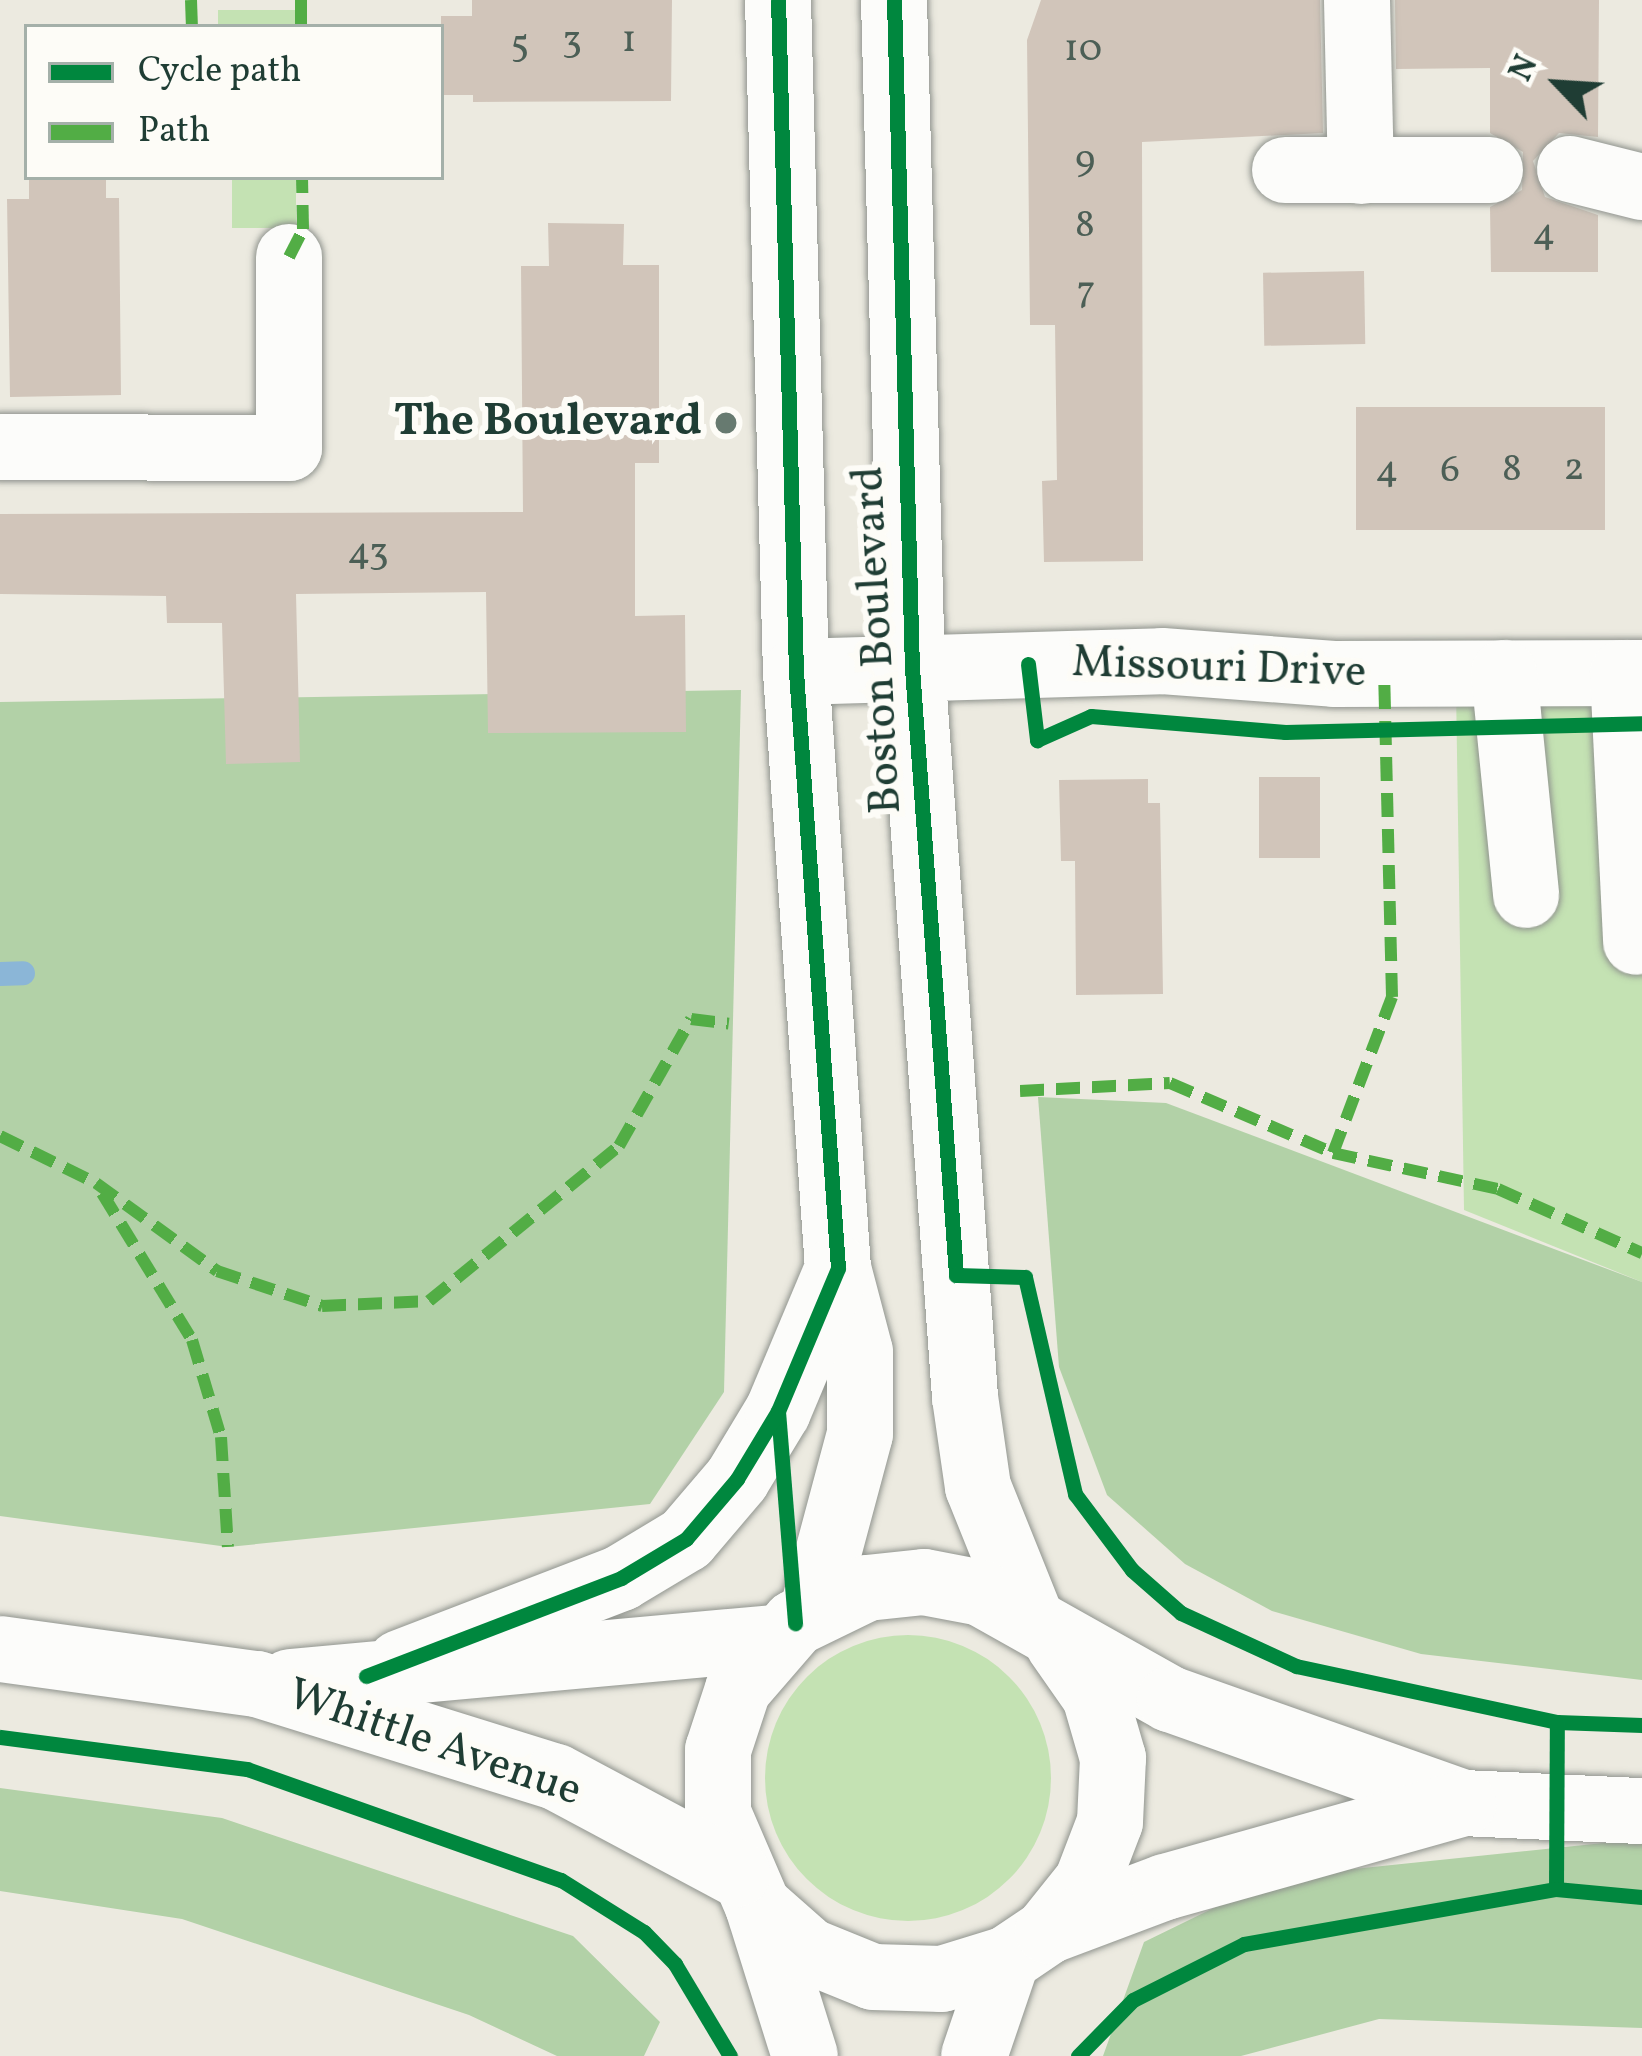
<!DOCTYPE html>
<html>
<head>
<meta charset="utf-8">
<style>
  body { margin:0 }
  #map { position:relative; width:1642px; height:2056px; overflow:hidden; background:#eceae0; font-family:Vollkorn,serif }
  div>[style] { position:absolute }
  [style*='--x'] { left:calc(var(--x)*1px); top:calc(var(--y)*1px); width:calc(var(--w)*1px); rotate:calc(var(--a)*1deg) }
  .green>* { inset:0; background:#c4e2b3; transform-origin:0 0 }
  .round { border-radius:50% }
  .forest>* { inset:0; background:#b2d1a7 }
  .stream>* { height:24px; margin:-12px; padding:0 12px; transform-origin:12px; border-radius:12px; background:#8bb6d7 }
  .building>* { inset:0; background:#d1c5ba; transform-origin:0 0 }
  .roads { filter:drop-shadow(0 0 3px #91958f) drop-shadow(0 0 3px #91958f) }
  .minor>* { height:66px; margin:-33px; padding:0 33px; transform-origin:33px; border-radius:33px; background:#fcfcfa }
  .major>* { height:66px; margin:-33px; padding:0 33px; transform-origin:33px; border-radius:33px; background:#fcfcfa }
  .quiet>* { height:12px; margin-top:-6px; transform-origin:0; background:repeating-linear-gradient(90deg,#52ad45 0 24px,transparent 0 36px) }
  .cycleway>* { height:15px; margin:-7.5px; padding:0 7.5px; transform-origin:7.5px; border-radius:7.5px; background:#00873e }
  .dots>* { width:33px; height:33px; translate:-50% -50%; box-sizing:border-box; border:6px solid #fdfcf7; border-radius:50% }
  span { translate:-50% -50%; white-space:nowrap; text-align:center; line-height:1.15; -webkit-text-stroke:12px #fdfcf7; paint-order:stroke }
  .number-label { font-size:39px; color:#4c5f56 }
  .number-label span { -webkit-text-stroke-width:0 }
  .poi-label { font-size:45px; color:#1f3d34; font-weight:700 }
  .right { translate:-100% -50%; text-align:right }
  .street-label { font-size:45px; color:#1f3d34 }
  .legend { position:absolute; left:24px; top:24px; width:420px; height:156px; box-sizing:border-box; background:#fdfcf7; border:3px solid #a4b0a9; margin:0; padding:15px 21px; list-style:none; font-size:36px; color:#1f3d34 }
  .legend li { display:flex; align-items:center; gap:24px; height:60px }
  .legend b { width:60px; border:3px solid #a4b0a9 }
  .north { position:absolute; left:1498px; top:24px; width:120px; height:120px; -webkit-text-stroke:9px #fdfcf7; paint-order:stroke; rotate:295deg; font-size:33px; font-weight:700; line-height:48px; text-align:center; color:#1f3d34 }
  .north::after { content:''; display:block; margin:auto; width:42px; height:54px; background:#1f3d34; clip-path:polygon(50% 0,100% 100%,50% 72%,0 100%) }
</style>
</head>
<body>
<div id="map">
  <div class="green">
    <i style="left:295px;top:10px;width:17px;height:77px;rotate:90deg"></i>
    <i style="left:232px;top:177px;width:64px;height:51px"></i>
    <i style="clip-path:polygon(1642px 688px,1642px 1282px,1464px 1210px,1456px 689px)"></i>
    <i class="round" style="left:765px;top:1635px;width:286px;height:286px"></i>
  </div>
  <div class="forest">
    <i style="clip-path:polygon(741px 690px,724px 1392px,650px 1504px,228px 1547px,0 1516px,0 702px)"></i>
    <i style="clip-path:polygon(1038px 1097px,1166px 1103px,1642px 1282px,1642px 1680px,1421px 1654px,1272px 1611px,1185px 1564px,1107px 1495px,1059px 1367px)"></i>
    <i style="clip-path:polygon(0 1788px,222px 1818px,573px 1936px,660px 2022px,644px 2056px,557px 2056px,469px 2015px,182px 1919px,0 1891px)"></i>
    <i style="clip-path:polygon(1613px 1842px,1642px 1843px,1642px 2028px,1379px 2019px,1241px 2056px,1103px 2056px,1144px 1942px,1277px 1877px)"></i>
  </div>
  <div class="stream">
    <i style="--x:0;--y:974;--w:23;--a:-2"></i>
  </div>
  <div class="building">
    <i style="clip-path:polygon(472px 0,672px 0,671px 101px,473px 102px,473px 95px,441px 95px,441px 16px,472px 16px)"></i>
    <i style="clip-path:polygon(1041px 0,1320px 0,1323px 133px,1142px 142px,1143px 561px,1044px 562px,1042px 481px,1057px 480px,1055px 325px,1030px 325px,1027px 40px)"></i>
    <i style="clip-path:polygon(1395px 0,1599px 0,1598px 137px,1559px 133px,1533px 161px,1545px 197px,1598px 215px,1598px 272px,1491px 272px,1490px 207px,1522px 190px,1523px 152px,1490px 133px,1490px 68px,1396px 69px)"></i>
    <i style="clip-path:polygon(29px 177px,106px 177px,106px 198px,119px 198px,121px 395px,10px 397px,7px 199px,29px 199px)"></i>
    <i style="clip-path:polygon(548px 223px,624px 224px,623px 265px,659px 265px,659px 463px,635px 463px,635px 616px,685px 615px,686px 732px,488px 733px,486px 592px,296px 594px,300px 762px,226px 764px,222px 623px,167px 623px,166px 596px,0 594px,0 514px,523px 512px,521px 266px,549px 266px)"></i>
    <i style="left:1364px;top:271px;width:73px;height:101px;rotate:89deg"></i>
    <i style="left:1605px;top:407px;width:123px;height:249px;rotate:90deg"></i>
    <i style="left:1259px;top:777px;width:61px;height:81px"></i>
    <i style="clip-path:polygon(1148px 779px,1148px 803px,1160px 803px,1163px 994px,1076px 995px,1075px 861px,1061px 861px,1059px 780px)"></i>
  </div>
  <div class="roads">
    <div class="minor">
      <i style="--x:778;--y:0;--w:672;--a:88.47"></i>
      <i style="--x:796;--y:672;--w:597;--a:85.97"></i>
      <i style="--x:838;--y:1268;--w:87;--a:75.3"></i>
      <i style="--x:860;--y:1352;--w:82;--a:90"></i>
      <i style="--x:860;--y:1434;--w:182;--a:105"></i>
      <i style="--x:894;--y:0;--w:668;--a:88.46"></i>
      <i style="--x:912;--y:668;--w:731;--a:85.84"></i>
      <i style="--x:965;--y:1397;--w:91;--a:81.8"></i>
      <i style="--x:978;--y:1487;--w:142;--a:68.1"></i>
      <i style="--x:1357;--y:0;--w:171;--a:88.7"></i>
      <i style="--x:1570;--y:169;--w:74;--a:14"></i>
      <i style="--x:1285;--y:170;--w:205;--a:0"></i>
      <i style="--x:0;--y:447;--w:289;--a:0.2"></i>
      <i style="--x:289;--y:448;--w:191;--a:-90"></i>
      <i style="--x:796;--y:672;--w:366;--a:-1.7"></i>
      <i style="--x:1162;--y:661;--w:172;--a:4.3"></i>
      <i style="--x:1334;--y:674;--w:308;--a:-0.2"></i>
      <i style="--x:1504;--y:673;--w:223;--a:84.3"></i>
      <i style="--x:1623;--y:673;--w:269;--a:87.2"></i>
      <i style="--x:400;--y:1663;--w:237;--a:-21"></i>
      <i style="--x:621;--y:1578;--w:76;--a:-31"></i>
      <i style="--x:686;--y:1539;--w:79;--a:-49.6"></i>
      <i style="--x:737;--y:1479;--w:79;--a:-58.9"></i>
      <i style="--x:778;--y:1411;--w:155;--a:-67.2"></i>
      <i style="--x:758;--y:1906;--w:157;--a:72.6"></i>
      <i style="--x:974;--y:2056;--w:102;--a:-71.2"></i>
    </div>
    <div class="major">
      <i style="--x:1058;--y:1643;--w:65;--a:55.1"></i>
      <i style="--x:1095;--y:1696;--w:65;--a:73.8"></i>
      <i style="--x:1113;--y:1758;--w:64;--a:92.7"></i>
      <i style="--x:1110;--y:1822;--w:64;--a:111"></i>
      <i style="--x:1087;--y:1882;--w:64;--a:128.7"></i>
      <i style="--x:1047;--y:1932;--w:48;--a:146"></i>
      <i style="--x:1007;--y:1959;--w:68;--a:162.9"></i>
      <i style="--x:942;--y:1979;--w:69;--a:-178.3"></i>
      <i style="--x:873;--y:1977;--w:69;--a:-157.9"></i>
      <i style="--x:809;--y:1951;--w:68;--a:-138.6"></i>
      <i style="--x:758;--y:1906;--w:101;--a:-113.3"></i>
      <i style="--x:718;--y:1813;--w:63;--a:-90"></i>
      <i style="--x:718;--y:1750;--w:64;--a:-71.8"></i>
      <i style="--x:738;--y:1689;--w:87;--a:-49.2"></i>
      <i style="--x:795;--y:1623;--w:80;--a:-25.9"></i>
      <i style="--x:867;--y:1588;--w:57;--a:-6"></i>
      <i style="--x:924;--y:1582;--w:58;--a:10.9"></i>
      <i style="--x:981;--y:1593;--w:217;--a:29.3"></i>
      <i style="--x:1170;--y:1699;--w:311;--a:19.5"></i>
      <i style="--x:1463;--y:1803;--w:179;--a:2.6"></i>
      <i style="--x:0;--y:1649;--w:259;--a:7.8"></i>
      <i style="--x:257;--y:1684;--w:313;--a:17.3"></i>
      <i style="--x:556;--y:1777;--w:206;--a:28.1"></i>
      <i style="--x:290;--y:1682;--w:488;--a:-5.2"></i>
      <i style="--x:1048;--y:1931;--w:125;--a:-20.6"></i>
      <i style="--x:1165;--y:1887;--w:310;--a:-15.7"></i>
    </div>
  </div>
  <div class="quiet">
    <i style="--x:191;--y:0;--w:27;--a:88"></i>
    <i style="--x:301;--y:0;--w:27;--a:90"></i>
    <i style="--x:289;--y:257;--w:31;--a:-63"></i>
    <i style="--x:303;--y:229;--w:52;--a:-91.1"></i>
    <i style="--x:1020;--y:1091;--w:150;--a:-3.1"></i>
    <i style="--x:1170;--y:1083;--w:177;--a:23.2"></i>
    <i style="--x:1333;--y:1153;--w:169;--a:12.3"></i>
    <i style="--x:1498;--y:1189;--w:158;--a:24"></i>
    <i style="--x:0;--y:1136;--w:107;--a:26.1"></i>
    <i style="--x:96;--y:1183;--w:150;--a:36"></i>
    <i style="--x:217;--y:1271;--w:111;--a:18.4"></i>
    <i style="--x:322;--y:1306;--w:107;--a:-2.7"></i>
    <i style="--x:429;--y:1301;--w:245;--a:-39.2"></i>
    <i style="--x:619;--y:1146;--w:146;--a:-60.4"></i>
    <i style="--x:691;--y:1019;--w:38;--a:7"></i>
    <i style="--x:1333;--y:1153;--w:167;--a:-69.3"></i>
    <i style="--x:1392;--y:997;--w:324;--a:-91.4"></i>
    <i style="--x:102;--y:1193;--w:172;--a:58.5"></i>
    <i style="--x:192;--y:1340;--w:101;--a:73.4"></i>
    <i style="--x:221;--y:1437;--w:110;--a:86.4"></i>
  </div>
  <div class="cycleway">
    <i style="--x:894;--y:0;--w:668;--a:88.46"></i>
    <i style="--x:912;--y:668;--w:609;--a:85.85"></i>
    <i style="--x:956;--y:1275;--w:69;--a:1.7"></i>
    <i style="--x:1025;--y:1277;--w:223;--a:77"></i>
    <i style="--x:1075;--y:1494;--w:95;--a:53.1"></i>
    <i style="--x:1132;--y:1570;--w:65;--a:41.3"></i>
    <i style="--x:1181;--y:1613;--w:127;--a:24.7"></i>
    <i style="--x:1296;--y:1666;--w:267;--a:12.1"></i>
    <i style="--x:1557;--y:1722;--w:85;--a:2"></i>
    <i style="--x:1028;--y:664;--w:77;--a:83.2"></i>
    <i style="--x:1037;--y:740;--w:59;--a:-24"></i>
    <i style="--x:1091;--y:716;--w:195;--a:4.7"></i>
    <i style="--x:1285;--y:732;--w:357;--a:-1.4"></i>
    <i style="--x:778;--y:1411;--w:213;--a:85.4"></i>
    <i style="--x:366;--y:1676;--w:273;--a:-21"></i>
    <i style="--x:621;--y:1578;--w:76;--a:-31"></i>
    <i style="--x:686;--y:1539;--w:79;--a:-49.6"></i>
    <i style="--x:737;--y:1479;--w:79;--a:-58.9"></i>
    <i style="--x:778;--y:1411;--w:155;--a:-67.2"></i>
    <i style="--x:838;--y:1268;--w:597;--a:-94.03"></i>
    <i style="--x:796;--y:672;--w:672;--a:-91.53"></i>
    <i style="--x:0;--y:1737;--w:249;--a:7.4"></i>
    <i style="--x:247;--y:1769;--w:333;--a:19.5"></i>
    <i style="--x:561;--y:1880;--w:98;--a:32.1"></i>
    <i style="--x:644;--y:1932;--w:45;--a:45.9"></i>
    <i style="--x:675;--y:1964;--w:107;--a:59.1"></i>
    <i style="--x:1556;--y:1889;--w:167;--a:-89.7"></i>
    <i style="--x:1078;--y:2056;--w:78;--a:-45.5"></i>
    <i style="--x:1133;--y:2000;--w:124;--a:-26.8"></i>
    <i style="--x:1244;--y:1944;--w:317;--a:-10"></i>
    <i style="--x:1556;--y:1889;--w:86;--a:5.3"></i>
  </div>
  <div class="dots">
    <i style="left:726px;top:423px;background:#677a70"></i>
  </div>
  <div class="number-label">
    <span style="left:572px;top:41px">3</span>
    <span style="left:629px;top:41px">1</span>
    <span style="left:520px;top:45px">5</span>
    <span style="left:1083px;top:50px">10</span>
    <span style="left:1085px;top:161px">9</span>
    <span style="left:1085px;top:226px">8</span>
    <span style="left:1544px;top:234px">4</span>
    <span style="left:1086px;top:292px">7</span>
    <span style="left:1574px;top:469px">2</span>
    <span style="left:1512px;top:470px">8</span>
    <span style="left:1387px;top:471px">4</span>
    <span style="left:1450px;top:471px">6</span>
    <span style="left:368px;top:553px">43</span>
  </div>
  <div class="poi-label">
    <span class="right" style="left:702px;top:423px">The Boulevard</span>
  </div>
  <div class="street-label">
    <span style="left:879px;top:640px;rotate:-93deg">Boston Boulevard</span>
    <span style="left:1219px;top:669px;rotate:2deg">Missouri Drive</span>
    <span style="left:434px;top:1744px;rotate:19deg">Whittle Avenue</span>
  </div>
  <ul class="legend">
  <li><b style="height:15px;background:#00873e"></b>Cycle path</li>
  <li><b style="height:15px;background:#52ad45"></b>Path</li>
  </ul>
  <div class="north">N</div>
</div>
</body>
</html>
